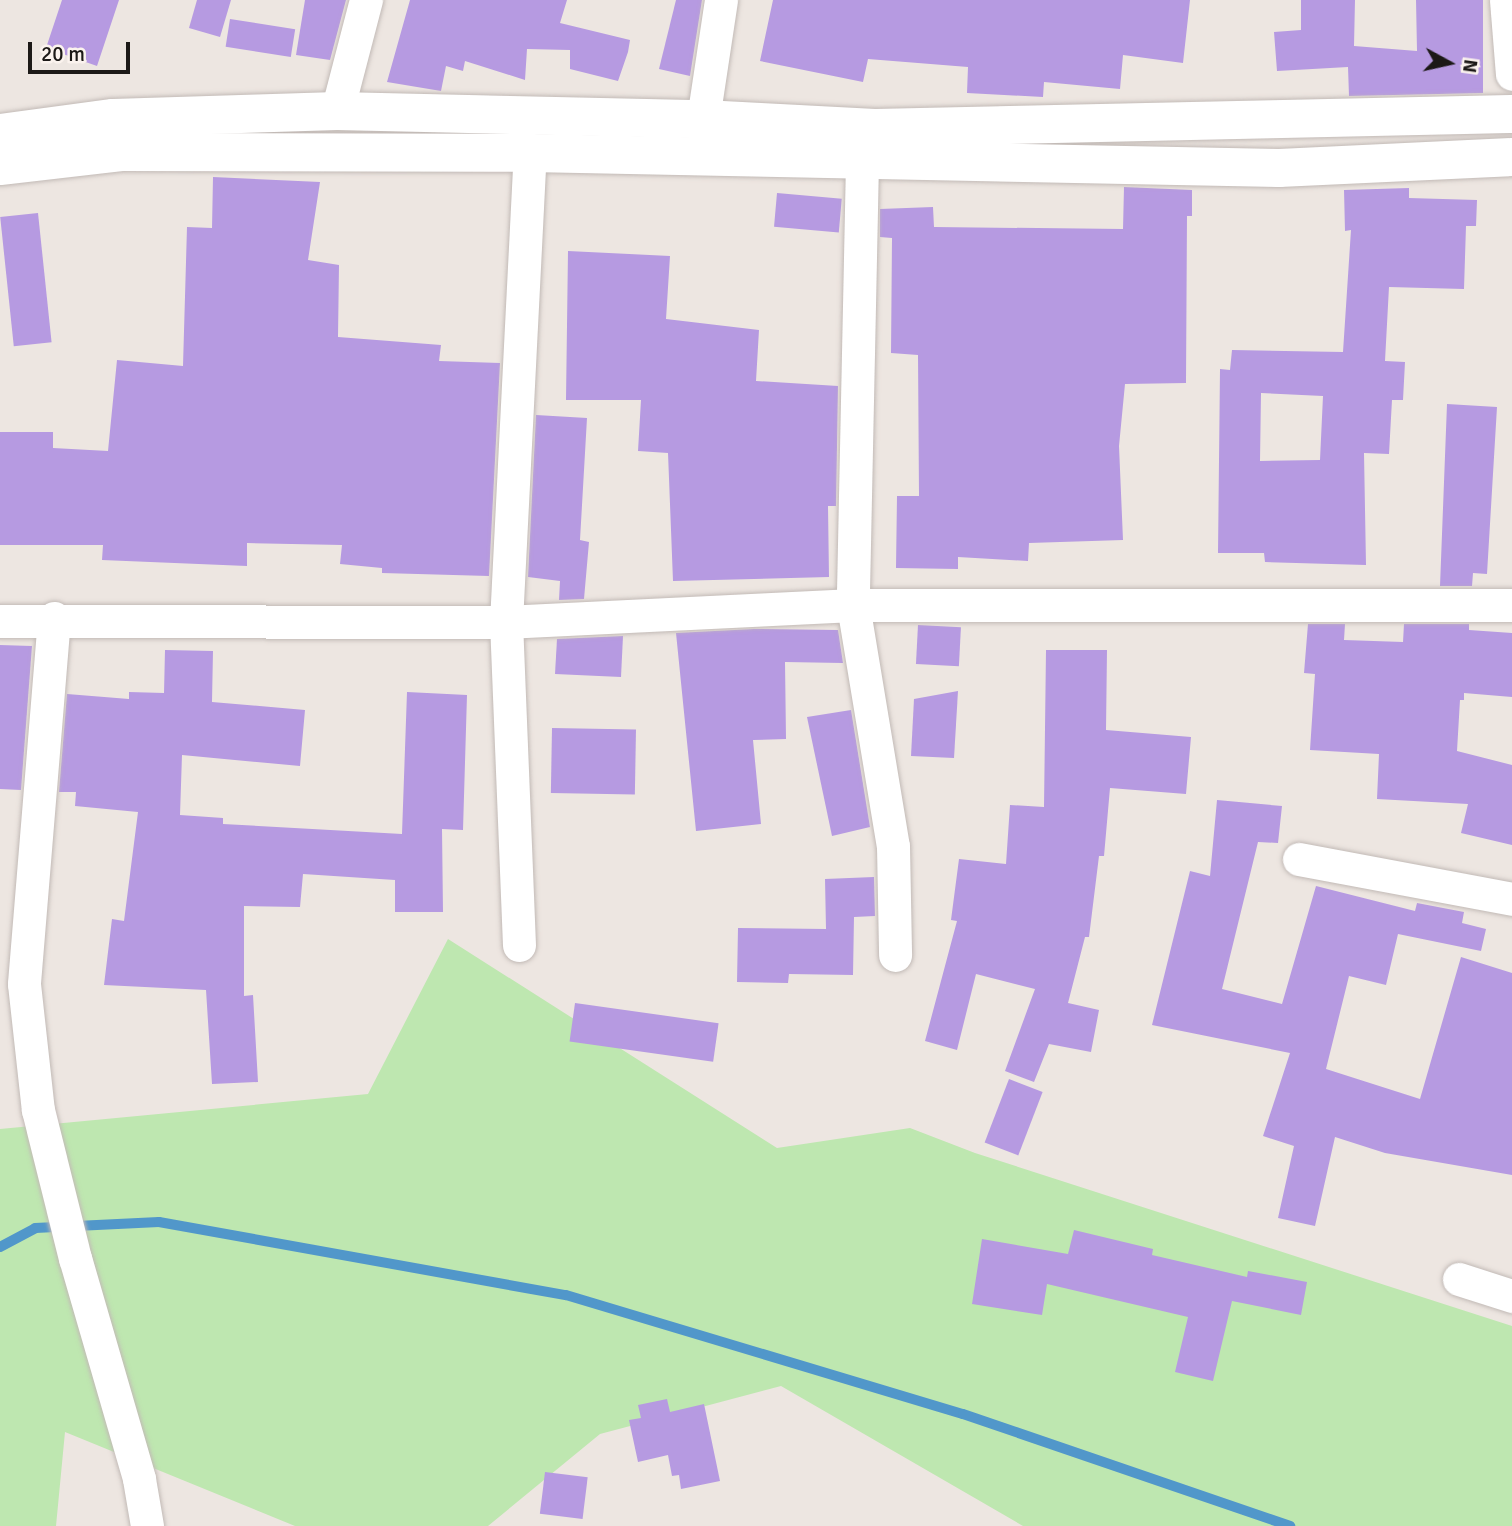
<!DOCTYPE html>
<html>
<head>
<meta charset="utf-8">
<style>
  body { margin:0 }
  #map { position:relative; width:1512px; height:1526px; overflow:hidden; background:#ede6e1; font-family:Signika,sans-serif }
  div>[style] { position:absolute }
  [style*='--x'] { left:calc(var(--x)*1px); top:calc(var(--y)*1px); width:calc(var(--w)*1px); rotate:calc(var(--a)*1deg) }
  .green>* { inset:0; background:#bee7b0 }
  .stream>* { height:10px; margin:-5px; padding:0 5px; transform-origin:5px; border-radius:5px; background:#5197ca }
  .building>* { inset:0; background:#b69ae1; transform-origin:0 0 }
  .roads { filter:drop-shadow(0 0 2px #c2bab6) drop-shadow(0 0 2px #c2bab6) }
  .minor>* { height:33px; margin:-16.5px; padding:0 16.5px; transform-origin:16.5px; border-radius:16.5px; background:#fff }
  .secondary>* { height:38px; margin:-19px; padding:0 19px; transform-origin:19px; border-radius:19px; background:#fff }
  span { translate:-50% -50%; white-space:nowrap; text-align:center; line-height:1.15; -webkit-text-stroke:5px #fbf3ee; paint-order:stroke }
  .north { position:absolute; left:1414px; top:28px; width:70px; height:70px; -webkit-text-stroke:5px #fbf3ee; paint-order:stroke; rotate:98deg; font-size:19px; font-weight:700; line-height:28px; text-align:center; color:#1c1917 }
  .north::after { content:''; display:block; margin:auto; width:24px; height:32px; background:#1c1917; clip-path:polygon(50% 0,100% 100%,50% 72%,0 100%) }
  .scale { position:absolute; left:28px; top:42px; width:102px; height:32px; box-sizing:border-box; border:4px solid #1c1917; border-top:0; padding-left:9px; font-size:21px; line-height:24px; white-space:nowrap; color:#1c1917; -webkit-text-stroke:5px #fbf3ee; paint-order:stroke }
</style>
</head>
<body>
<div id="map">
  <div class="green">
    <i style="clip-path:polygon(448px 939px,777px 1148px,910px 1128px,975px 1153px,1512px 1326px,1512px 1526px,1023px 1526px,781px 1386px,600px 1434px,488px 1526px,295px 1526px,65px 1432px,56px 1526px,0 1526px,0 1129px,368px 1094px)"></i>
  </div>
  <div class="stream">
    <i style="--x:0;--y:1247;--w:40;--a:-28"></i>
    <i style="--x:35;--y:1228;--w:124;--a:-2.8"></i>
    <i style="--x:159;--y:1222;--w:413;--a:10.2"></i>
    <i style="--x:566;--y:1295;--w:414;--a:16.7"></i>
    <i style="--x:963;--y:1414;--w:346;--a:18.9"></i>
  </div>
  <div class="building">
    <i style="clip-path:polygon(62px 0,119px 0,97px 66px,46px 48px)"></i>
    <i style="clip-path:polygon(197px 0,231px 0,220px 37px,189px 28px)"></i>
    <i style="clip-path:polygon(305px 0,346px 0,330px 60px,296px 55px)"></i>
    <i style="clip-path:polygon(410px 0,567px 0,560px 23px,630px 40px,628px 52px,618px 81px,570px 69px,570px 50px,527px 49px,525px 80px,465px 61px,463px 71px,446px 66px,441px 91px,387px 82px)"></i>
    <i style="clip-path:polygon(676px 0,702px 0,690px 76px,659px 69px)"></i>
    <i style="clip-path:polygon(773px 0,1190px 0,1183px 63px,1123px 55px,1120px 89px,1044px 82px,1043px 97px,967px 93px,968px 67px,868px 59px,863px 82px,760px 61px)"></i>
    <i style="clip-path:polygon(1301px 0,1355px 0,1354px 46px,1417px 51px,1416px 0,1483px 0,1483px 93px,1349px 96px,1348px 67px,1277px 71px,1274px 32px,1301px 30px)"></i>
    <i style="left:230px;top:19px;width:66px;height:28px;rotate:9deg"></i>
    <i style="clip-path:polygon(213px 177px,320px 182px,308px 260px,339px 265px,338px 337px,441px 345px,439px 361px,500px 363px,489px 576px,382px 573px,382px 568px,340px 564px,342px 545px,247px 543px,247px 566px,102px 560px,103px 545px,0 545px,0 432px,53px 432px,53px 448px,108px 451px,117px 360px,183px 366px,187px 227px,212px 228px)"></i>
    <i style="clip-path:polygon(1124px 187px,1192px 190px,1192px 216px,1187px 216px,1186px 383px,1125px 384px,1119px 446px,1123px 540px,1029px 543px,1028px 561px,958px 557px,958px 569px,896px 568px,897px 496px,919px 496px,918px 355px,891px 353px,892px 238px,880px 237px,880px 209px,933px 207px,934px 227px,1123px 229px)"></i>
    <i style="clip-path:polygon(evenodd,1409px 188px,1409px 198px,1477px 200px,1476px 226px,1466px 226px,1464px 289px,1389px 287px,1385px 361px,1405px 362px,1403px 400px,1392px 400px,1389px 454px,1364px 453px,1366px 565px,1265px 562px,1264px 553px,1218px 553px,1220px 369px,1230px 370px,1232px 350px,1343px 352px,1351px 230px,1345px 231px,1344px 190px,1409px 188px,1261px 393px,1323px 396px,1320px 460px,1260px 461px,1261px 393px)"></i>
    <i style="left:777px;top:193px;width:65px;height:34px;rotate:5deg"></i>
    <i style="left:38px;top:213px;width:130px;height:38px;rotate:84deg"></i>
    <i style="clip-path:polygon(568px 251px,670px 256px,666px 319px,759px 330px,756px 381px,838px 386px,836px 506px,828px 506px,829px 577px,673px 581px,668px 453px,638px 451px,641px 400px,566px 400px)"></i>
    <i style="clip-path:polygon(1447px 404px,1497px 407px,1487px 574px,1473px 573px,1472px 586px,1440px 586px)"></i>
    <i style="clip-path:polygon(536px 415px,587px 418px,580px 540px,589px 542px,584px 599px,559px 600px,560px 581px,528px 577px)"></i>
    <i style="clip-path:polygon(1308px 624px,1345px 624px,1344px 640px,1403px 642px,1404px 624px,1469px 624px,1469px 630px,1512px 633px,1512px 697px,1464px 693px,1464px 700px,1460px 700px,1457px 751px,1512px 765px,1512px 845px,1461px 833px,1468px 804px,1377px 799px,1379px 754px,1310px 750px,1315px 674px,1304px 673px)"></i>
    <i style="left:918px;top:625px;width:43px;height:39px;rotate:3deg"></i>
    <i style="clip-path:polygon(754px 629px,838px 630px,843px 663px,785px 662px,786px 739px,753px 740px,761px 824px,696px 831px,676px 633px)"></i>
    <i style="clip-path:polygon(623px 636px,621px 677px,555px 674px,557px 639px)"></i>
    <i style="clip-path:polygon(0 645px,32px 646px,21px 790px,0 789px)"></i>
    <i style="clip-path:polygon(165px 650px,213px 651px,212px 702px,305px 710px,300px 766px,182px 755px,180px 815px,223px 818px,223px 824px,402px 834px,407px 692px,467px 695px,463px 830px,442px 829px,443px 912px,395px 912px,395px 880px,303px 874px,300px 907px,244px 906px,244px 996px,253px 995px,258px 1082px,212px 1084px,206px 990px,104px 985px,112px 919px,124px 921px,138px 812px,75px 806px,76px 792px,59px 792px,67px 694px,129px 699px,129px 692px,164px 693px)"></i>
    <i style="clip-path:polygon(1046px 650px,1107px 650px,1106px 730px,1191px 737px,1186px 794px,1110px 788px,1104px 856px,1099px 856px,1089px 937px,1085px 937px,1068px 1003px,1099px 1010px,1091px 1052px,1049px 1044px,1034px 1082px,1005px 1071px,1035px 989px,976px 974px,957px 1050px,925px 1041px,957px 921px,951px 920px,959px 859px,1006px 864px,1010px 805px,1044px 807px)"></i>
    <i style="clip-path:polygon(958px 691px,954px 758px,911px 756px,914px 699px)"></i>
    <i style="clip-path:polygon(851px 710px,870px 827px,832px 836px,807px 717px)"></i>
    <i style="left:552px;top:728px;width:84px;height:65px;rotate:1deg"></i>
    <i style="clip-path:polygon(1217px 800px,1282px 806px,1278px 843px,1258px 842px,1222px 989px,1282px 1004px,1316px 886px,1415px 911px,1417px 903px,1464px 912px,1462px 923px,1486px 929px,1481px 951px,1398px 934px,1386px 985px,1349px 976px,1326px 1069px,1420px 1099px,1461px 957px,1512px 973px,1512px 1175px,1385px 1153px,1335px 1137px,1315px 1226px,1278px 1218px,1294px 1146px,1263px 1136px,1290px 1053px,1152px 1025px,1190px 871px,1210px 876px)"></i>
    <i style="clip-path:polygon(874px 877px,875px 916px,854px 917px,853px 975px,789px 974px,788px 983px,737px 982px,738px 928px,826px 929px,825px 879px)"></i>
    <i style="left:575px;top:1003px;width:145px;height:39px;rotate:8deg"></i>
    <i style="left:1009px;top:1079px;width:36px;height:68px;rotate:21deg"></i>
    <i style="clip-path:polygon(1074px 1230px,1153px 1249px,1152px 1255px,1247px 1277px,1248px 1271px,1307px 1282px,1301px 1315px,1232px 1301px,1213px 1381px,1175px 1372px,1188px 1317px,1047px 1284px,1042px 1315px,972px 1304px,982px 1239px,1068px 1254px)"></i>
    <i style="clip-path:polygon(667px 1399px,670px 1412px,704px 1404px,720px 1481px,681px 1489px,679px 1475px,672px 1476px,668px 1455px,638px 1462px,629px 1420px,641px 1418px,638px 1405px)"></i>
    <i style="left:545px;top:1472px;width:43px;height:42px;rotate:7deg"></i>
  </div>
  <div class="roads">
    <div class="minor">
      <i style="--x:1506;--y:0;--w:74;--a:85.4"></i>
      <i style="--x:337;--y:111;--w:115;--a:-75.4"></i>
      <i style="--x:703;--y:119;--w:120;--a:-81.4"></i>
      <i style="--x:862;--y:162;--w:443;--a:91.2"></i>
      <i style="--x:853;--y:605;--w:244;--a:80.6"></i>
      <i style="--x:893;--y:846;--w:109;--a:88.9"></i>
      <i style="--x:54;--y:618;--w:367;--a:94.7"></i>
      <i style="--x:24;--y:984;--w:127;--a:83.7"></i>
      <i style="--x:38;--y:1110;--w:153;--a:76"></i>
      <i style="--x:75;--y:1258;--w:230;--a:73.8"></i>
      <i style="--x:139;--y:1479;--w:48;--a:80.3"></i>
      <i style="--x:0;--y:621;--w:506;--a:0.11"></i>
      <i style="--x:506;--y:622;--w:470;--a:-87.1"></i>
      <i style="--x:1299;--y:859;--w:217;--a:10.6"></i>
      <i style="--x:519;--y:945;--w:323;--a:-92.3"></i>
      <i style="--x:506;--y:622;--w:347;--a:-2.8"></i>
      <i style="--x:853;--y:605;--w:659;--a:0"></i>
      <i style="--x:1459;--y:1279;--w:56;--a:17.8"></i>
    </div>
    <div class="secondary">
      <i style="--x:0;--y:133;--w:114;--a:-7.6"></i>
      <i style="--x:113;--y:118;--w:224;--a:-1.8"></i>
      <i style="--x:337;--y:111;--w:366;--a:1.3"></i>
      <i style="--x:703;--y:119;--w:172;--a:3"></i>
      <i style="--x:875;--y:128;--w:637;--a:-1.26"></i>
      <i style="--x:0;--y:166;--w:124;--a:-6.5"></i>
      <i style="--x:123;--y:152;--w:407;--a:0.1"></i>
      <i style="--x:530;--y:153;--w:749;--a:1.15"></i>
      <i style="--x:1279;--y:168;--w:233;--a:-2.7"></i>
    </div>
  </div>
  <div class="north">N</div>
  <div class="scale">20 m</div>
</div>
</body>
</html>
